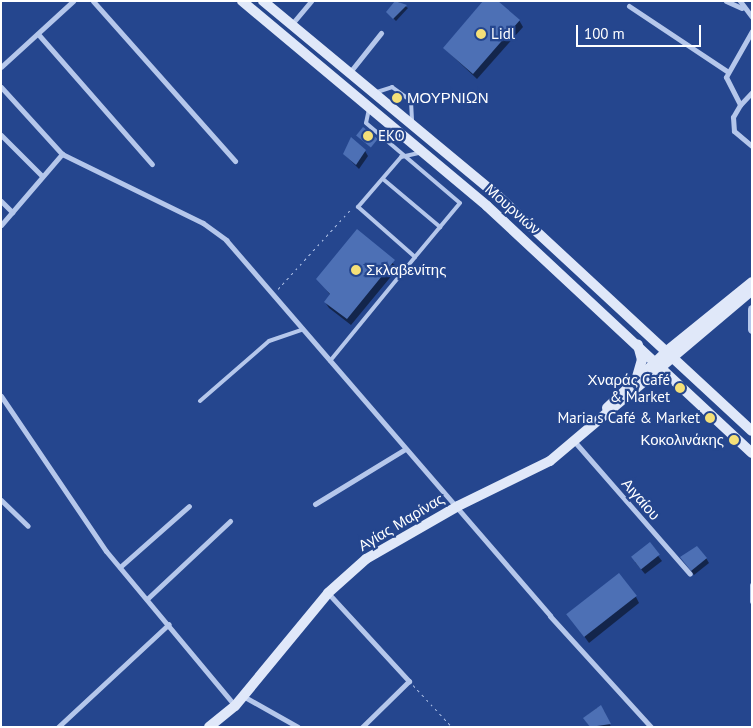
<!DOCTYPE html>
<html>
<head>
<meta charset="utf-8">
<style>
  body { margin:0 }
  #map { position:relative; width:753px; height:728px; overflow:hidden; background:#25468e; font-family:"PT Sans",sans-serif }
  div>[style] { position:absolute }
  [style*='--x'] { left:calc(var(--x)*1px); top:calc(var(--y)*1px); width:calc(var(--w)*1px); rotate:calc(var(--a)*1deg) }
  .shadow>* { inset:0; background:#0007 }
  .building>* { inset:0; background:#4d70b5; transform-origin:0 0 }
  .path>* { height:1px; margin-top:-0.5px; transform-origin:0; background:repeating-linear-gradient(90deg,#b5c7eb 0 2.5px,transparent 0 6.5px) }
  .service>* { height:4px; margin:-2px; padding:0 2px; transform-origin:2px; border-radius:2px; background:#b5c7eb }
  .minor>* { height:5px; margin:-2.5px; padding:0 2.5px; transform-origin:2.5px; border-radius:2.5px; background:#b5c7eb }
  .tertiary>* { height:9px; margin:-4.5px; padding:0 4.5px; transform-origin:4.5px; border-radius:4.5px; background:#b5c7eb }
  .secondary>* { height:10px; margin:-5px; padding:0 5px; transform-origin:5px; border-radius:5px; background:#e0e8f9 }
  .dots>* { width:14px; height:14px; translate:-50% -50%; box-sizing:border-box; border:2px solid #25468e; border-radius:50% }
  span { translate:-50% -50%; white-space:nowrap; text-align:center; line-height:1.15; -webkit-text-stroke:4.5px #25468e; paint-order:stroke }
  .poi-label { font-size:15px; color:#fff }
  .left { translate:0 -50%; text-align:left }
  .right { translate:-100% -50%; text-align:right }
  .street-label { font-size:15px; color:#fff }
  .frame { position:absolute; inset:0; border:2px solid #fff; pointer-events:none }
  .scale { position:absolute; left:576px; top:25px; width:125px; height:22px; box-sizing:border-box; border:2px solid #fff; border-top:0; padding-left:6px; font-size:15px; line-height:18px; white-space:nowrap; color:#fff; -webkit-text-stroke:4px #25468e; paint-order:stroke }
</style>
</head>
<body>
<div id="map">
  <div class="shadow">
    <i style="clip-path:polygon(397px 1px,408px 8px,396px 21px,387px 12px)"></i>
    <i style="clip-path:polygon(519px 20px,523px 27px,477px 79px,444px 48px)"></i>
    <i style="clip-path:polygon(365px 151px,368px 156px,359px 169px,344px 154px)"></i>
    <i style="clip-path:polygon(357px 231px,398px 268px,351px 325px,329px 308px,325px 302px,331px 296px,318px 279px)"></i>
    <i style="clip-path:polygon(649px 544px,662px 561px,645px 574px,635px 562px)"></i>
    <i style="clip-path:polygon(681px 557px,706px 558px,709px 563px,694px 575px)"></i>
    <i style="clip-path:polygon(636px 597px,639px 603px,589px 643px,569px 615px)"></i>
    <i style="clip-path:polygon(597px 708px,604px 711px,611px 727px,590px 727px,584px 718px)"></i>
  </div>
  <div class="building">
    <i style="clip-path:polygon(395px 1px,407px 5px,393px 19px,386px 12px)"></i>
    <i style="clip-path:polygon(483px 1px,498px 1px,520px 20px,473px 74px,443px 48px)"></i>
    <i style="left:363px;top:127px;width:19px;height:11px;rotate:39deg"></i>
    <i style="clip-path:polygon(351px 137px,366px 150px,356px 165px,343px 154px)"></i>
    <i style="clip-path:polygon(357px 229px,395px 260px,347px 319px,324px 302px,330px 294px,316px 279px)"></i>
    <i style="left:650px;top:542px;width:16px;height:24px;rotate:52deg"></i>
    <i style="clip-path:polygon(697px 546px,707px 558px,691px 571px,680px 557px)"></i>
    <i style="left:619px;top:573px;width:29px;height:67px;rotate:52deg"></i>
    <i style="clip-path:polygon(601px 705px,611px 724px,590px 727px,583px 718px)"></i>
  </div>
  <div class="path">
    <i style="--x:278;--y:289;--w:110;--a:-47.6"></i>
    <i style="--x:413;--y:685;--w:57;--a:47.1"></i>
  </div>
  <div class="service">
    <i style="--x:377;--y:92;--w:16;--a:-18"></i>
    <i style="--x:392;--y:87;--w:24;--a:36"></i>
    <i style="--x:411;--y:101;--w:21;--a:87"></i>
    <i style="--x:369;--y:109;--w:14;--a:102"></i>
    <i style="--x:366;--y:123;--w:123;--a:40.4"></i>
    <i style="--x:460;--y:203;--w:70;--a:129.8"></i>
    <i style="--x:383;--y:179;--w:75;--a:40.1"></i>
    <i style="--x:330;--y:361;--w:134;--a:-50.7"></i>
    <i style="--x:415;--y:257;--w:76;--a:-138.7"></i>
    <i style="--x:358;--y:207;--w:66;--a:-49.3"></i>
    <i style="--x:401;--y:157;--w:18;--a:-13"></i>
    <i style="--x:200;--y:401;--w:91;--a:-41"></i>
    <i style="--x:269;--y:341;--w:36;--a:-19"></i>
    <i style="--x:752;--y:585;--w:17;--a:90"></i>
  </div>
  <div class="minor">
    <i style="--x:93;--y:1;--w:214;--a:48.4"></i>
    <i style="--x:726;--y:1;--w:17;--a:24"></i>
    <i style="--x:740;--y:1;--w:20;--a:53"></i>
    <i style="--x:629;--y:6;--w:118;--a:33.6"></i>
    <i style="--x:291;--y:25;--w:31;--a:-50"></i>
    <i style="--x:752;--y:31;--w:53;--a:119.5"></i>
    <i style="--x:726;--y:77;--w:31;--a:63"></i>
    <i style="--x:740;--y:105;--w:14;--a:120"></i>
    <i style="--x:733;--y:117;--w:14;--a:86"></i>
    <i style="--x:734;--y:131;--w:23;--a:40"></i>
    <i style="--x:38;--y:34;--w:173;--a:48.8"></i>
    <i style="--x:1;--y:67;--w:98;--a:-42.5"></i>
    <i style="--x:350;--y:72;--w:50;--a:-51.5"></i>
    <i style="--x:1;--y:87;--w:91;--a:47.7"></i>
    <i style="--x:62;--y:154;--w:157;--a:26.1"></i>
    <i style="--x:203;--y:223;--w:29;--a:36"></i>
    <i style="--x:226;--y:240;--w:496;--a:49.2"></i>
    <i style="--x:550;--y:616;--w:150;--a:47.7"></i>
    <i style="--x:740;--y:105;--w:18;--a:-47"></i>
    <i style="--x:1;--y:135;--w:57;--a:45"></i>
    <i style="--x:1;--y:201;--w:16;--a:45"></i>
    <i style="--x:1;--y:225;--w:94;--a:-49.3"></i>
    <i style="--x:1;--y:396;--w:187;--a:55.9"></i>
    <i style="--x:106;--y:551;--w:202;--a:50.2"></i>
    <i style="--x:574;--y:441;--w:176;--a:48.9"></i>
    <i style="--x:1;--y:500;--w:37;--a:44"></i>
    <i style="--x:315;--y:504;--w:105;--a:-31.4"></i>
    <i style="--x:120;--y:567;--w:92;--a:-41.5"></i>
    <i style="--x:328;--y:593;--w:120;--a:47.4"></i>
    <i style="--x:409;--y:681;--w:66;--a:135.6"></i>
    <i style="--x:147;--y:599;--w:114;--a:-43.2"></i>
    <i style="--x:243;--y:696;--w:63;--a:29.4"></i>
    <i style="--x:58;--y:727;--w:151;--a:-42.9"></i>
  </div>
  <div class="tertiary">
    <i style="--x:752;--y:309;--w:20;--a:90"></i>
  </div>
  <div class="secondary">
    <i style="--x:242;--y:1;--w:319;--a:39.9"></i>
    <i style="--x:487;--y:206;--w:362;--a:43"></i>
    <i style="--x:263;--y:1;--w:304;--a:39.7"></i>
    <i style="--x:497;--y:195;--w:347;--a:42.8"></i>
    <i style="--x:637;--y:377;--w:18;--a:-74"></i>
    <i style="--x:642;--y:360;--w:16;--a:-105"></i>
    <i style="--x:607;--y:408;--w:83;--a:-43.5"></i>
    <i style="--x:667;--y:351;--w:109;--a:-39.1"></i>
    <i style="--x:209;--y:727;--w:33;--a:-39"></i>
    <i style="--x:235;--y:706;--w:146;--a:-50.5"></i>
    <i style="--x:328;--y:593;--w:51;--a:-41.8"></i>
    <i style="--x:366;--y:559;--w:106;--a:-29.9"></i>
    <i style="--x:458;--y:506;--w:102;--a:-26.1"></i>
    <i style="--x:550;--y:461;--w:265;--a:-40.2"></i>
  </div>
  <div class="dots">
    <i style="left:481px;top:34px;background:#f5e078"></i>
    <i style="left:397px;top:98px;background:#f5e078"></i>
    <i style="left:368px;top:136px;background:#f5e078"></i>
    <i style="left:356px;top:270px;background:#f5e078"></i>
    <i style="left:680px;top:388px;background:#f5e078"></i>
    <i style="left:710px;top:418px;background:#f5e078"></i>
    <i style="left:734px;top:440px;background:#f5e078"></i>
  </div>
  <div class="poi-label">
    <span class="left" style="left:491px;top:34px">Lidl</span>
    <span class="left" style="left:407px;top:98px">ΜΟΥΡΝΙΩΝ</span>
    <span class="left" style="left:378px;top:136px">EKO</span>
    <span class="left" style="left:366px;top:270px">Σκλαβενίτης</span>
    <span class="right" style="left:670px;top:388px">Χναράς Café<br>&amp; Market</span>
    <span class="right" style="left:700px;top:418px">Maria s Café &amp; Market</span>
    <span class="right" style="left:724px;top:440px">Κοκολινάκης</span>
  </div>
  <div class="street-label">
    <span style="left:513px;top:209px;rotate:41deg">Μουρνιών</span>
    <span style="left:641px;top:499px;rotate:49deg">Αιγαίου</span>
    <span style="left:401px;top:522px;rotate:-31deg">Αγίας Μαρίνας</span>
  </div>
  <div class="frame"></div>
  <div class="scale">100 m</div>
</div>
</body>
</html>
